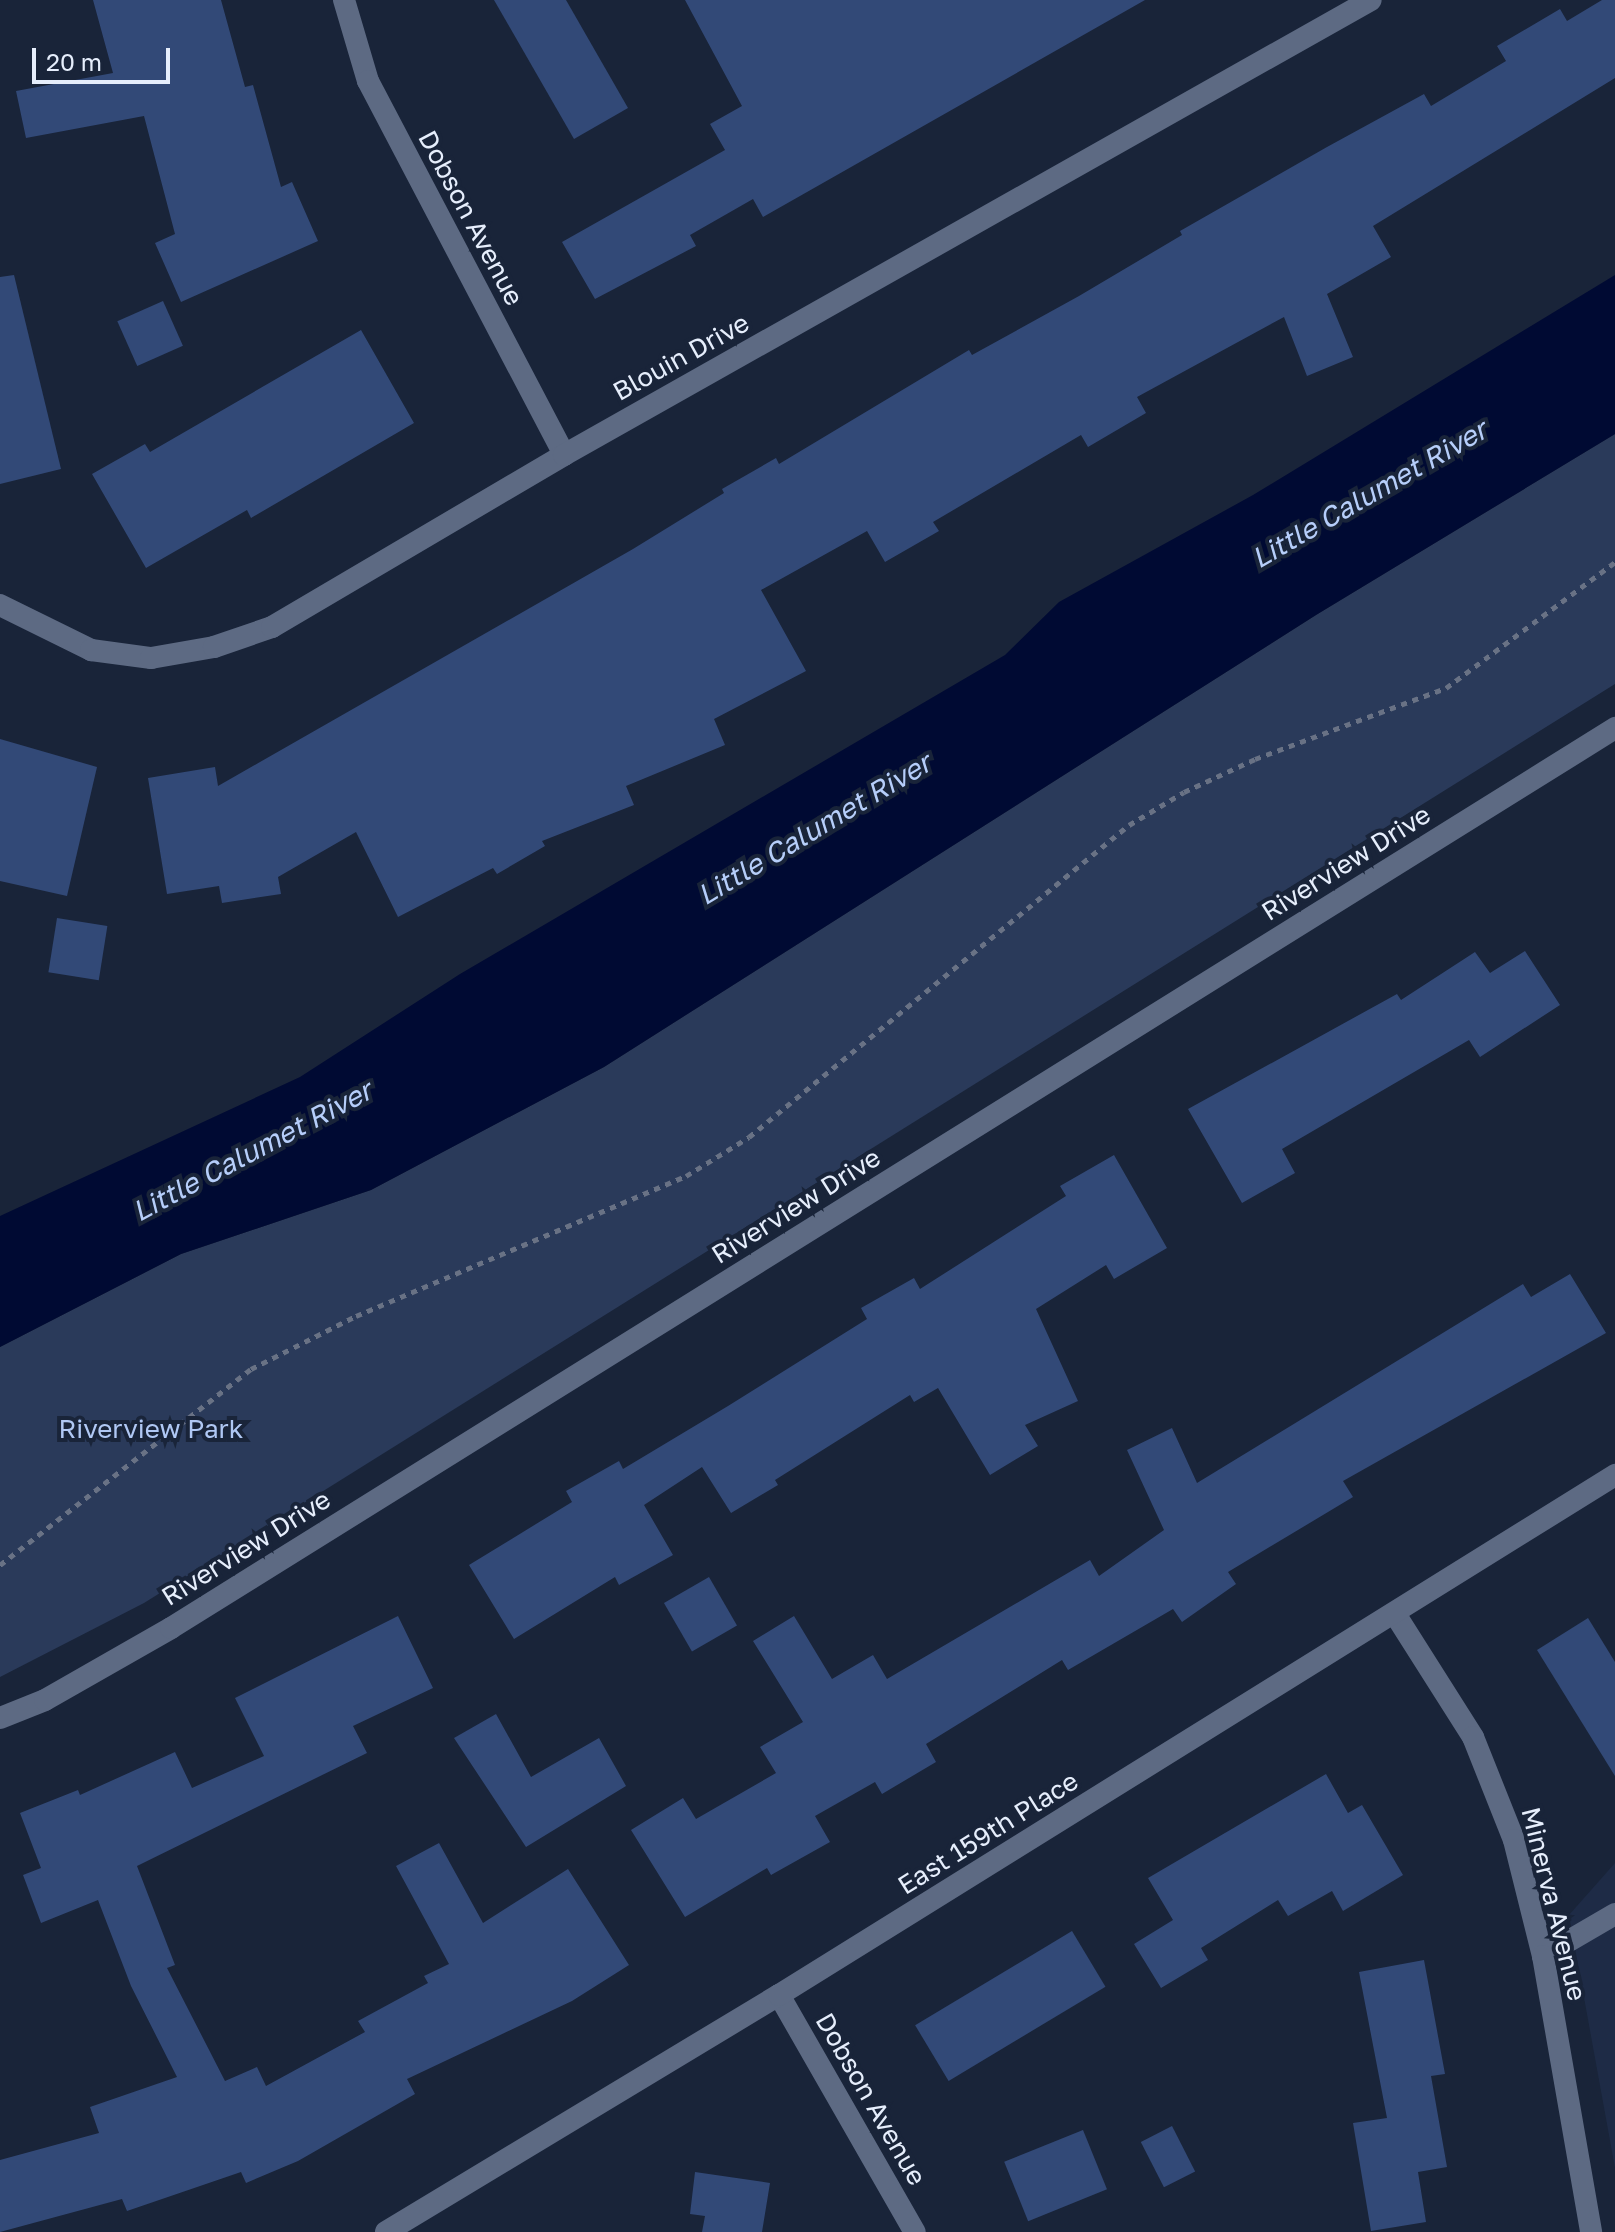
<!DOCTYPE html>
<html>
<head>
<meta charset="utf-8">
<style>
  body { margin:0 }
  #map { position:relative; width:1615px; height:2232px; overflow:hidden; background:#192439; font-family:"Golos Text",sans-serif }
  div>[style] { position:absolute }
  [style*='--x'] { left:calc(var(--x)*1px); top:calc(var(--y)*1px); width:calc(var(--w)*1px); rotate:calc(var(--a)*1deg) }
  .built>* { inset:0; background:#1e2b46 }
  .green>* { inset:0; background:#2a3a5a }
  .water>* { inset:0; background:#000a33 }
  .building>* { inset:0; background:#324977; transform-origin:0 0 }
  .path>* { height:5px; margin-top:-2.5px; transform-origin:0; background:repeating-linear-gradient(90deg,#697285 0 6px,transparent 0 12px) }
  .service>* { height:22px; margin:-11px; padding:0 11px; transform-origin:11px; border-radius:11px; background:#5d6a83 }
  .minor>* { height:22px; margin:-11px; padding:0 11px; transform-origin:11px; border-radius:11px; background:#5d6a83 }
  span { translate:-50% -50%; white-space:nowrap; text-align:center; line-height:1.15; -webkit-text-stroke:8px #192439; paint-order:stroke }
  .street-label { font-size:26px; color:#e6eefc }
  .park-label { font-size:26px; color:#b0c8f4 }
  .water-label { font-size:28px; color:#b6cefa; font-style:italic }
  .scale { position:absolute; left:32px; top:48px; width:138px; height:36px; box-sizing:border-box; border:4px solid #e6eefc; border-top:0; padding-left:10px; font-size:24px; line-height:28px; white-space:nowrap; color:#e6eefc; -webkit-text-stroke:6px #192439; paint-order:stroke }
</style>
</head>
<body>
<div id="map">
  <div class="built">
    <i style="clip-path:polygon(1615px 1863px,1615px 2168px,1569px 1915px)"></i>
  </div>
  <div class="green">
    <i style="clip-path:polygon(1615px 434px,1615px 684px,144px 1603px,0 1677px,0 1347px,181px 1254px,371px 1190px,604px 1067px,1316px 615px)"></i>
  </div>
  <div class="water">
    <i style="clip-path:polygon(1615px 275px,1615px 434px,1316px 615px,604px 1067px,371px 1190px,181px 1254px,0 1347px,0 1216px,300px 1077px,460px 974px,1005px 655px,1059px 602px,1253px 495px)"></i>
  </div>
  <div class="building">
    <i style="clip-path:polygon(93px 0,221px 0,245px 87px,253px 85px,281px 187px,292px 182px,318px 241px,181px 302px,155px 243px,175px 234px,144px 116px,26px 138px,16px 91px,113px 73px)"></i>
    <i style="clip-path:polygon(494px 0,566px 0,628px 108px,574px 139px)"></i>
    <i style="clip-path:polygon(685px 0,1145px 0,763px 217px,753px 199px,690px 235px,696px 246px,595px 299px,562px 242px,725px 150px,710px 124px,742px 106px)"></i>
    <i style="clip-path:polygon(1602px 0,1615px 0,1615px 78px,1373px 226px,1391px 257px,1327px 294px,1353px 357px,1307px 376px,1284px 317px,1137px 397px,1146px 413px,1088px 447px,1081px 435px,933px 522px,939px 531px,885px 562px,867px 531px,761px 590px,806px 671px,714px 719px,725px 745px,626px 786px,634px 805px,542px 841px,545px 846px,497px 874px,493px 868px,398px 917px,356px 832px,278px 877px,281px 894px,222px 903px,219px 886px,167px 894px,148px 778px,215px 767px,218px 786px,633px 549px,724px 493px,722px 489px,776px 458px,779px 464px,969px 350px,972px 355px,1079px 296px,1182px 235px,1180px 231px,1327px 147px,1424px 94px,1431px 106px,1506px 61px,1497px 46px,1560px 9px,1567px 21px)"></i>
    <i style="clip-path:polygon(14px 275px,61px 469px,0 484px,0 277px)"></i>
    <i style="left:163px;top:301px;width:49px;height:50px;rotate:66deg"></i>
    <i style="clip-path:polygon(361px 330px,414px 423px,251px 518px,247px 510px,146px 568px,92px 474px,145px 444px,150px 452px)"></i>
    <i style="clip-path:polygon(0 739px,97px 767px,67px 896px,0 881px)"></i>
    <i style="left:57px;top:918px;width:51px;height:55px;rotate:9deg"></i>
    <i style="clip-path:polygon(1525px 951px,1560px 1005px,1480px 1057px,1469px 1040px,1282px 1149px,1295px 1173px,1242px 1203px,1188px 1109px,1397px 994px,1401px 1000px,1475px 952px,1490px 973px)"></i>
    <i style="clip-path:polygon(1114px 1155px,1167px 1248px,1114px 1279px,1106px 1265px,1036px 1309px,1078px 1401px,1025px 1425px,1038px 1446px,990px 1475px,938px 1388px,914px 1402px,910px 1395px,775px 1480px,778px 1485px,731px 1513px,702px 1467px,644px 1505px,673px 1555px,619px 1585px,615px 1577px,514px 1639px,469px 1565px,572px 1502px,566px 1491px,619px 1461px,623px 1469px,728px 1406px,867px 1319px,861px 1308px,914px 1278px,920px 1289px,1066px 1196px,1060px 1186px)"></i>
    <i style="clip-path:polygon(1570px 1274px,1606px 1333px,1343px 1481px,1353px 1497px,1228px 1572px,1236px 1584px,1182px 1622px,1173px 1609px,1068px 1670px,1062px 1660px,926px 1744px,936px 1762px,882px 1794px,875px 1782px,815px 1816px,830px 1842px,771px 1875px,767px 1868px,685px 1917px,631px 1830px,683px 1798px,696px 1819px,776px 1773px,760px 1747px,803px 1722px,753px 1641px,794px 1616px,832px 1679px,873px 1655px,887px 1679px,1090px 1560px,1099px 1576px,1164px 1530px,1127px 1450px,1172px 1428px,1197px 1483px,1523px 1284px,1531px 1297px)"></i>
    <i style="left:709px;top:1577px;width:56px;height:52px;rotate:60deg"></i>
    <i style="clip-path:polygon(398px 1616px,433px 1688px,353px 1726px,367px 1753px,137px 1866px,175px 1965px,167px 1968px,225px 2081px,257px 2067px,266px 2086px,365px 2032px,358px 2021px,428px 1983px,424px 1976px,449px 1964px,396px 1866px,439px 1843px,483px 1923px,568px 1869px,629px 1965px,572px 2001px,407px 2079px,415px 2094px,298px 2161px,246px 2183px,241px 2172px,127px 2211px,122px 2199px,0 2232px,0 2160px,99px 2133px,90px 2107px,177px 2077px,131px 1986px,98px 1900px,41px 1923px,23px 1875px,41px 1868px,20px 1813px,78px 1790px,80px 1795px,175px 1752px,192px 1788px,264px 1756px,235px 1698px)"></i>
    <i style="clip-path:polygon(1588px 1618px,1615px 1662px,1615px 1776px,1537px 1650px)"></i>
    <i style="clip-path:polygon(496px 1714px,531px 1777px,599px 1738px,626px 1786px,526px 1847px,454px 1738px)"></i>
    <i style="clip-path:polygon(1326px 1774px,1348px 1813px,1362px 1805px,1403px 1875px,1343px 1911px,1332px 1891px,1288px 1916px,1278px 1900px,1201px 1948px,1208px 1960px,1161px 1988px,1134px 1944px,1173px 1920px,1148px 1878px)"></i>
    <i style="left:1072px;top:1931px;width:65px;height:183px;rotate:59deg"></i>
    <i style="clip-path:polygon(1424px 1960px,1445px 2074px,1431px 2076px,1447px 2167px,1418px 2172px,1426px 2222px,1371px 2231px,1353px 2123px,1387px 2118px,1359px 1972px)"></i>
    <i style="left:1172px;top:2126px;width:51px;height:35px;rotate:63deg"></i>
    <i style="left:1083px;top:2130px;width:64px;height:85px;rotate:68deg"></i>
    <i style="clip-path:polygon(695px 2172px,770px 2183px,762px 2232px,702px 2232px,705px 2216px,690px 2214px)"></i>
  </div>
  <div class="path">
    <i style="--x:0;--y:1565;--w:318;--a:-38"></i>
    <i style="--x:251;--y:1369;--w:118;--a:-26.8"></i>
    <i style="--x:356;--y:1316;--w:358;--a:-23"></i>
    <i style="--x:686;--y:1176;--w:74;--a:-31.8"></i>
    <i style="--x:749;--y:1137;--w:492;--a:-39.4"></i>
    <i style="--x:1129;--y:825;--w:64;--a:-31"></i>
    <i style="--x:1184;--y:792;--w:78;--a:-24.9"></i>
    <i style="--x:1255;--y:759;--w:204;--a:-20.4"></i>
    <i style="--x:1446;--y:688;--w:211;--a:-36.7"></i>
  </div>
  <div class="service">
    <i style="--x:1543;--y:1956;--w:83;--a:-30.3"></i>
  </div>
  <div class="minor">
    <i style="--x:344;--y:0;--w:84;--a:73.5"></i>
    <i style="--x:368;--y:81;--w:422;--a:62.3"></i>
    <i style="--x:0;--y:605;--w:102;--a:26.3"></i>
    <i style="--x:91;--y:650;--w:61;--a:7.6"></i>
    <i style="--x:151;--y:658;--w:64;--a:-9.9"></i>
    <i style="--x:214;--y:647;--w:61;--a:-19"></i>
    <i style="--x:272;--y:627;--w:339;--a:-30.5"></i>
    <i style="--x:564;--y:455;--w:926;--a:-29.42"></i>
    <i style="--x:1395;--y:1614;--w:146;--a:57.6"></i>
    <i style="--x:1473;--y:1737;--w:111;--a:68.3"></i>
    <i style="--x:1514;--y:1840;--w:120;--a:76"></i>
    <i style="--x:1543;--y:1956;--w:280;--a:80.1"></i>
    <i style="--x:0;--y:1718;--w:48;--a:-21.8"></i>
    <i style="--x:45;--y:1700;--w:145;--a:-29.7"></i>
    <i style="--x:171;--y:1628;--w:1702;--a:-31.93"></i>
    <i style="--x:779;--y:1995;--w:273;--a:60.2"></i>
    <i style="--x:386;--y:2232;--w:459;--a:-31.1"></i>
    <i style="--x:779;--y:1995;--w:985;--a:-31.88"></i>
  </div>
  <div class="street-label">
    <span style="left:471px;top:218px;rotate:62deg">Dobson Avenue</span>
    <span style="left:681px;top:357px;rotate:-29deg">Blouin Drive</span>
    <span style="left:1346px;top:863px;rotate:-32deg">Riverview Drive</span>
    <span style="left:796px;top:1206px;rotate:-32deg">Riverview Drive</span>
    <span style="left:246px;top:1548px;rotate:-32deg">Riverview Drive</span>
    <span style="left:988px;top:1833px;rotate:-32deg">East 159th Place</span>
    <span style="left:1554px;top:1904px;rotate:76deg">Minerva Avenue</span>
    <span style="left:871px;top:2099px;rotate:60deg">Dobson Avenue</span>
  </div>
  <div class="park-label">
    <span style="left:151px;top:1429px">Riverview Park</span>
  </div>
  <div class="water-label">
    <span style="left:1369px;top:494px;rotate:-30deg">Little Calumet River</span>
    <span style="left:814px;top:829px;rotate:-31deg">Little Calumet River</span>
    <span style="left:252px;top:1151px;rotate:-28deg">Little Calumet River</span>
  </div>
  <div class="scale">20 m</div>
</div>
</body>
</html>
